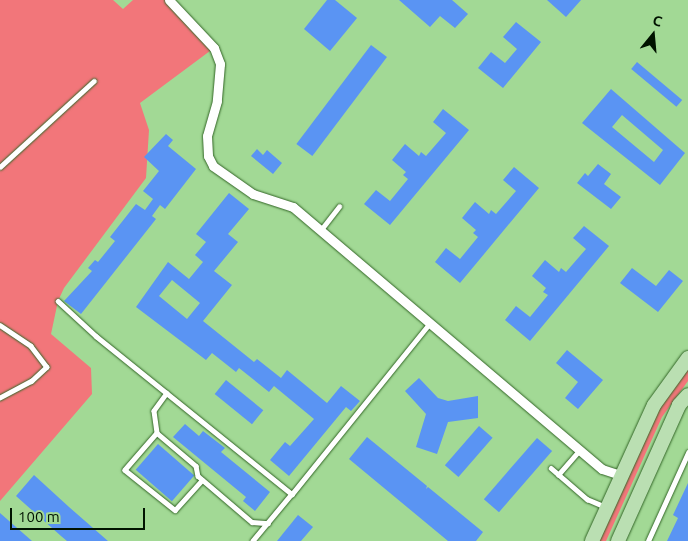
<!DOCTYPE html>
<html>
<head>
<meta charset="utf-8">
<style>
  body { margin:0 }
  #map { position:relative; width:688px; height:541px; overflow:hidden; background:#a2d995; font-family:Ubuntu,sans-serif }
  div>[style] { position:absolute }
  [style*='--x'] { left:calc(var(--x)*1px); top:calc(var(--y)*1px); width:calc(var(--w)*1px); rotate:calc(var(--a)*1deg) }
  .green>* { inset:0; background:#f2767a }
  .building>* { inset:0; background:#5a94f3; transform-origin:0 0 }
  .roads { filter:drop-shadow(0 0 1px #336627) drop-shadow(0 0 1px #336627) }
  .lane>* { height:4.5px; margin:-2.25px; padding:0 2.25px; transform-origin:2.25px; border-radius:2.25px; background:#fff }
  .street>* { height:9px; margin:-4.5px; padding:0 4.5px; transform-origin:4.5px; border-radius:4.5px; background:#fff }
  .primary>* { height:14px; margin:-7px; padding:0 7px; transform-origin:7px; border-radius:7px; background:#badfb2 }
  span { translate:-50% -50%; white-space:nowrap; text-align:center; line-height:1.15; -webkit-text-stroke:4.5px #a2d995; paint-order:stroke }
  .north { position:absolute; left:628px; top:10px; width:50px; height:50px; -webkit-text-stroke:4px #a2d995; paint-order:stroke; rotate:17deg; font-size:14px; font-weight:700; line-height:20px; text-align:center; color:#011300 }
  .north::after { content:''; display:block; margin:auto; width:18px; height:22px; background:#011300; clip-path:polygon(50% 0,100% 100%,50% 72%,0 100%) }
  .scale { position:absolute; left:10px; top:508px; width:135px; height:22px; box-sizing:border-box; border:2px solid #011300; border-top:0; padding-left:6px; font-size:15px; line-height:18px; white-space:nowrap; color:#011300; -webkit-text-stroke:4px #a2d995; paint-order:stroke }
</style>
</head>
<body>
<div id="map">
  <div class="green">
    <i style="clip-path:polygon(0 0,113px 0,123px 9px,133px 0,168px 0,214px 48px,140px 103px,149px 130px,146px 178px,64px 288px,58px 301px,51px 334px,91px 368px,92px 394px,0 501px)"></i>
    <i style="clip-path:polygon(688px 369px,688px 381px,662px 417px,606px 541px,597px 541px,657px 408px)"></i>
  </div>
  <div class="building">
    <i style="clip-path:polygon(327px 0,335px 0,357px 18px,330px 51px,304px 29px)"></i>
    <i style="clip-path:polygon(399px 0,452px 0,468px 14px,455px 28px,440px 16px,430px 27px)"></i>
    <i style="clip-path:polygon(547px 0,581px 0,566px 17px)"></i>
    <i style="clip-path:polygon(516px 22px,541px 42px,503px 88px,478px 68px,491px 52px,505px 63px,517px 49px,503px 37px)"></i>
    <i style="left:371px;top:45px;width:20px;height:124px;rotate:37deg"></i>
    <i style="left:637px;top:62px;width:59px;height:9px;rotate:40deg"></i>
    <i style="clip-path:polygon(evenodd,611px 89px,685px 153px,660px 185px,582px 123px,611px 89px,622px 115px,663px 150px,654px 162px,612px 127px,622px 115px)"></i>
    <i style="clip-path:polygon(443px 109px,469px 130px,390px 225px,364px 204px,376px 190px,390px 201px,408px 179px,403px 175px,406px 172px,392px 160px,405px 144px,419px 156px,421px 152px,426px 156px,446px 133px,433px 122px)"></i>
    <i style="clip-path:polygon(166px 134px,173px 140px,168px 146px,196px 169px,165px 209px,160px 205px,152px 216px,156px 219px,81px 314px,64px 301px,92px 271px,88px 268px,95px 260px,98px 262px,115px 241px,110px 237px,136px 204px,145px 210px,153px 199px,143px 191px,159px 171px,144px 157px)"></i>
    <i style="clip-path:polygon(257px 149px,263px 155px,267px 150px,282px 163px,273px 174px,251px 156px)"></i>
    <i style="clip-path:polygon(598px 164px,611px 174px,604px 184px,621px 197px,611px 209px,577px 183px,585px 173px,588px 176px)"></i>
    <i style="clip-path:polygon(514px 167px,539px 188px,460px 283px,435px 262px,446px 248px,460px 259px,478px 237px,473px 233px,476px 230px,462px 218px,475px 202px,489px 214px,491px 210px,496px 214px,516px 191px,503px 180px)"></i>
    <i style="clip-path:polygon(evenodd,229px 193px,249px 209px,228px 234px,238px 242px,214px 271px,232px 285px,203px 321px,254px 362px,257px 359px,281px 378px,287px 370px,327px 403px,341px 386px,360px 401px,351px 411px,346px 407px,289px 476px,270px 460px,285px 442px,290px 446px,314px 419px,274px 386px,269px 392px,239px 368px,236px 372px,212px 353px,206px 360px,136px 307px,168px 262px,189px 279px,203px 262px,195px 255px,206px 242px,196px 234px,229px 193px,172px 280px,200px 303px,187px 319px,159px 296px,172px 280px)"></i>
    <i style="clip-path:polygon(584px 226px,609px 246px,530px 341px,505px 320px,516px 306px,530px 317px,548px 295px,543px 292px,546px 288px,532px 276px,545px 260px,559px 272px,561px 268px,566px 272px,586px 249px,573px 238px)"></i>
    <i style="clip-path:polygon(632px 268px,656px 286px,669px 270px,683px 281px,658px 312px,620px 283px)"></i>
    <i style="clip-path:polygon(567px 350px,603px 380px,578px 409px,565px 398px,578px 382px,556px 363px)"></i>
    <i style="clip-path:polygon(419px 378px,438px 398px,448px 401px,478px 396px,478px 418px,448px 422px,437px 454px,416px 447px,426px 414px,405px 391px)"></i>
    <i style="left:226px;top:380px;width:48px;height:18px;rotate:39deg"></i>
    <i style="clip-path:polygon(185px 424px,199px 436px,203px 431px,225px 448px,221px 452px,270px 492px,255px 511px,243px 501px,246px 497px,173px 437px)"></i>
    <i style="left:479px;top:426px;width:18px;height:52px;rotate:41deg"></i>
    <i style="clip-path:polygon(367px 437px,427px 486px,426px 489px,428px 487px,483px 532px,476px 541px,448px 541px,349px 459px)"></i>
    <i style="left:537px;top:438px;width:20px;height:81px;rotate:41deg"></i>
    <i style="left:158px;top:444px;width:48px;height:34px;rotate:41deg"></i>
    <i style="clip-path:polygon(34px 475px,69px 507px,108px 541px,67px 541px,61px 536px,16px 496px)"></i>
    <i style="clip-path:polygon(688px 483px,688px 541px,667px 541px,678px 518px,673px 515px)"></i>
    <i style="clip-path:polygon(0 513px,32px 541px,0 541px)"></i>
    <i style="clip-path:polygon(298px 515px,313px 527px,301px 541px,277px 541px)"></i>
  </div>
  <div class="roads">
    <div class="lane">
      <i style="--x:0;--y:167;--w:127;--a:-42.5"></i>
      <i style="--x:320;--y:231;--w:31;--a:-52"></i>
      <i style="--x:58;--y:301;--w:52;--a:42.6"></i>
      <i style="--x:96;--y:336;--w:252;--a:38.9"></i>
      <i style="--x:292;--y:494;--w:61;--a:129.7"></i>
      <i style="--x:0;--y:325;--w:37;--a:34"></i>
      <i style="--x:31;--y:346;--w:26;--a:53"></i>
      <i style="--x:47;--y:367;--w:21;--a:137"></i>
      <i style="--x:32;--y:381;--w:36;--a:152"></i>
      <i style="--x:167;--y:393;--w:22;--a:126"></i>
      <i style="--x:154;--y:411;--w:22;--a:82"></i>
      <i style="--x:157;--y:433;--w:49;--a:130.9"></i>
      <i style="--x:125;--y:470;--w:64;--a:38.7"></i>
      <i style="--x:175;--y:510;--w:40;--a:-48"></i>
      <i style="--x:157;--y:433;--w:51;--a:40.2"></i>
      <i style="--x:196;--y:466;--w:10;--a:79"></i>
      <i style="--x:198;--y:476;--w:71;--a:40.4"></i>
      <i style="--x:252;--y:522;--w:16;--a:4"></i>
      <i style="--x:551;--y:468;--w:48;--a:40.7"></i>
      <i style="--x:587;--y:499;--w:21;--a:23"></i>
      <i style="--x:558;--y:475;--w:33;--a:-49"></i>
      <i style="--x:292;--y:494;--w:220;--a:-51.1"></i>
      <i style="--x:648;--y:541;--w:97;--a:-65.6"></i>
    </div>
    <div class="street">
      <i style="--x:169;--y:0;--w:66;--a:46.8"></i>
      <i style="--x:214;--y:48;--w:17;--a:69"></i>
      <i style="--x:220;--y:64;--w:37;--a:95"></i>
      <i style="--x:217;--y:101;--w:36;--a:106"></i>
      <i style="--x:207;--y:136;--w:20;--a:87"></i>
      <i style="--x:208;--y:156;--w:11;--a:63"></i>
      <i style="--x:213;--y:166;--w:49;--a:35"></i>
      <i style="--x:253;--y:194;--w:42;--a:18"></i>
      <i style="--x:293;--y:207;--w:405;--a:40.3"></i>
      <i style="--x:602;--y:469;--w:20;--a:18"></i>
    </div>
    <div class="primary">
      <i style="--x:592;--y:541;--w:149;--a:-65.5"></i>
      <i style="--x:654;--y:405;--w:58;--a:-54.1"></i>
      <i style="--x:618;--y:541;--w:149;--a:-65.8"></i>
      <i style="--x:679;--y:405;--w:13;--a:-48"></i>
    </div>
  </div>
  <div class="north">С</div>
  <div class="scale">100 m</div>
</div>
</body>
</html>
